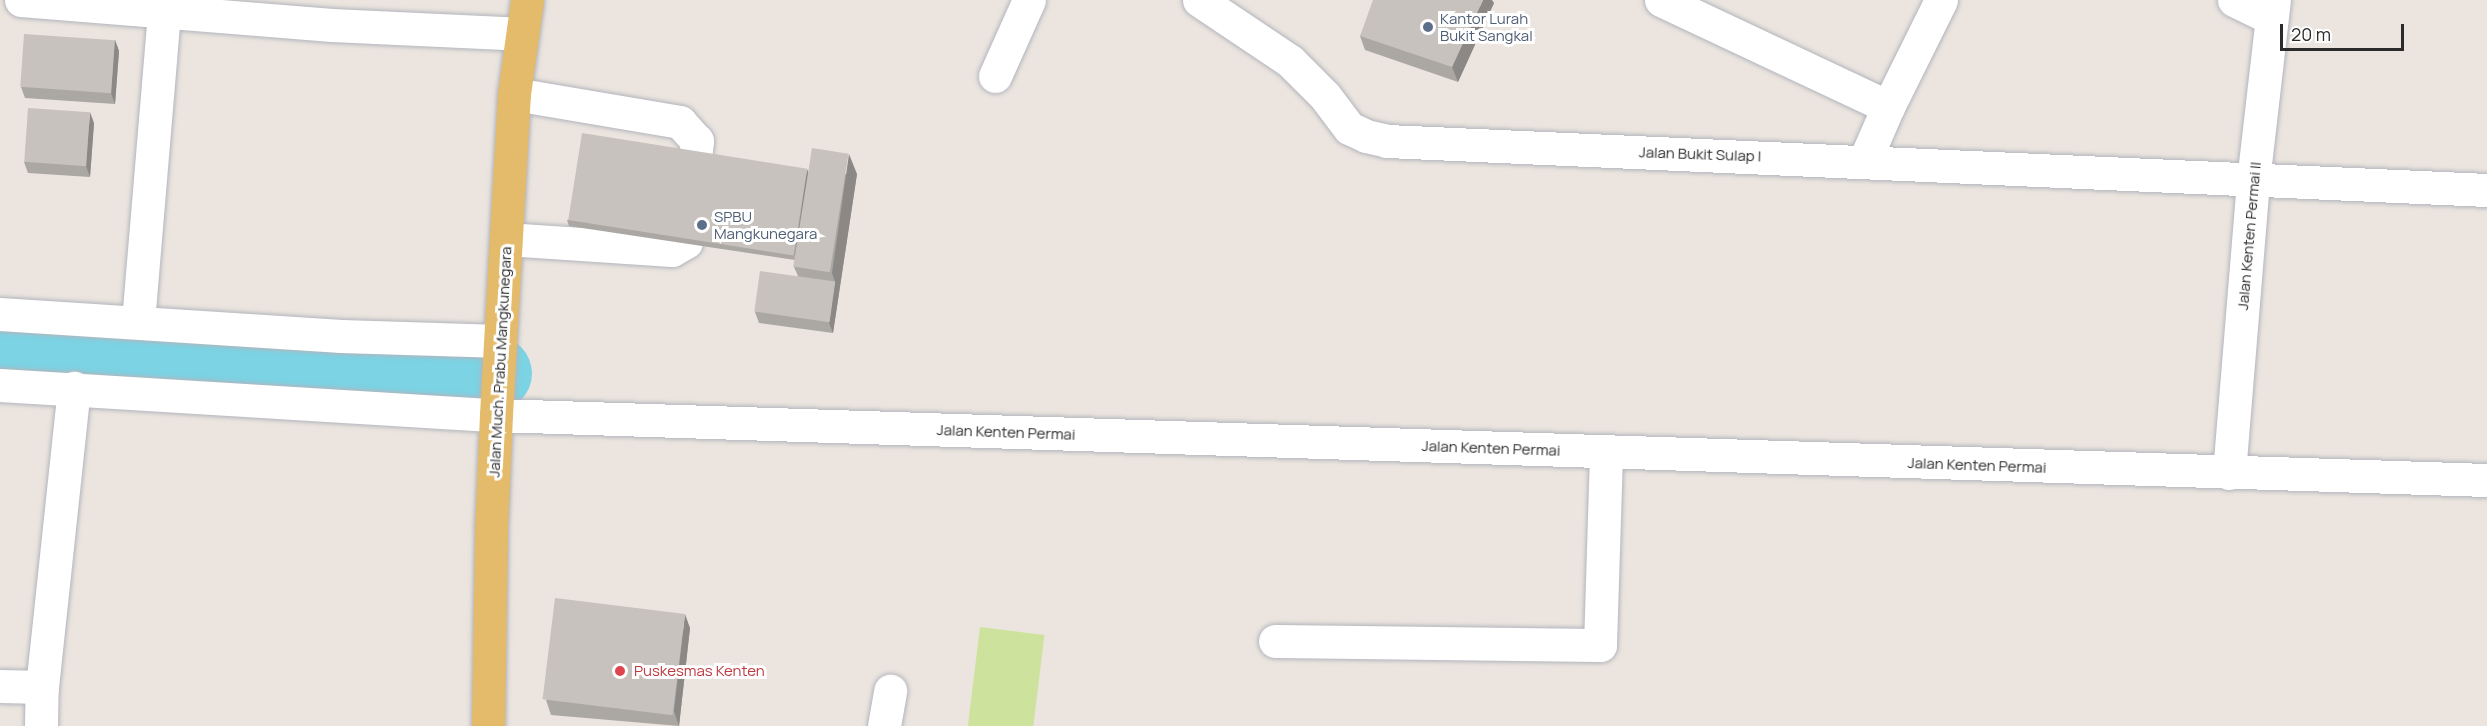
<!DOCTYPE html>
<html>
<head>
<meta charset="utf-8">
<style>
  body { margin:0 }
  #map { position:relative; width:2487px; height:726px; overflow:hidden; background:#ece5df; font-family:Manrope,sans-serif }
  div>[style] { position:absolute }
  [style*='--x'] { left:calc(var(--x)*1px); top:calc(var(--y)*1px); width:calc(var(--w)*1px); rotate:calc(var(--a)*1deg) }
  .pitch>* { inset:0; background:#cde39d; transform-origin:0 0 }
  .river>* { height:75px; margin:-37.5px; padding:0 37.5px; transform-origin:37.5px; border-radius:37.5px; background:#7bd3e4 }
  .roads { filter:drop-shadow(0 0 2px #b2b5bd) drop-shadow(0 0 2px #b2b5bd) }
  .minor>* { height:33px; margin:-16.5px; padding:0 16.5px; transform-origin:16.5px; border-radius:16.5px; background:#fff }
  .major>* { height:33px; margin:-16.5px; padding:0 16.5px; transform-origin:16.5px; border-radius:16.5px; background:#e4bb6b }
  .wall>* { inset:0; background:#aba7a3 }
  .shaded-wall>* { inset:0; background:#8b8885 }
  .building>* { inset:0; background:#c7c2be; transform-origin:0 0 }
  .dots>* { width:16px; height:16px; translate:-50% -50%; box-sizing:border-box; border:3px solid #fff; border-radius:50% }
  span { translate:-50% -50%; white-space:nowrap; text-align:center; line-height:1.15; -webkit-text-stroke:6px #fff; paint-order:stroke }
  .service-label { font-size:15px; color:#4e5e75 }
  .left { translate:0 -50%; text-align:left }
  .street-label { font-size:15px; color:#2b2b2b }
  .health-label { font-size:15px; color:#be3a42 }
  .scale { position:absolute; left:2280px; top:24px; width:124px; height:27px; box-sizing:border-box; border:3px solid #2b2b2b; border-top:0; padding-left:8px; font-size:18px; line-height:21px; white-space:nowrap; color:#2b2b2b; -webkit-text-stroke:4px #fff; paint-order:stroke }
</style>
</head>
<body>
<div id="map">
  <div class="pitch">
    <i style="left:980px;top:627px;width:65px;height:100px;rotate:7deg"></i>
  </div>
  <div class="river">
    <i style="--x:0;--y:349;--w:406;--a:3.4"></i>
    <i style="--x:405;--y:373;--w:89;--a:0"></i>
  </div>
  <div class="roads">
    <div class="minor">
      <i style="--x:21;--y:0;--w:312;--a:4.6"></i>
      <i style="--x:332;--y:25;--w:190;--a:2.7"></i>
      <i style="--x:1199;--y:0;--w:110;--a:33.8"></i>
      <i style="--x:1290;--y:61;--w:49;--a:45"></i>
      <i style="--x:1325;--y:96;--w:40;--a:53"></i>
      <i style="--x:1349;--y:128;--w:19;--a:25"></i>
      <i style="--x:1366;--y:136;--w:22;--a:13"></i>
      <i style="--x:1387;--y:141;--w:1101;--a:2.55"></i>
      <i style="--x:1661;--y:0;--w:251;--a:25.2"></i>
      <i style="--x:1888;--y:107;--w:58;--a:113.5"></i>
      <i style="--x:2234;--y:0;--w:41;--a:25.9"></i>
      <i style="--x:995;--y:76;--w:83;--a:-65.9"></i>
      <i style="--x:1888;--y:107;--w:119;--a:-63.6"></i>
      <i style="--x:506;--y:239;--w:166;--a:3.8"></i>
      <i style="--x:672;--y:250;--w:16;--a:-30"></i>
      <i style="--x:686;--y:242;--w:102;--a:-83.8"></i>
      <i style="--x:697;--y:141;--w:25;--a:-132"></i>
      <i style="--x:680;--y:122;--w:168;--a:-170.4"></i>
      <i style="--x:0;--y:314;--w:342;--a:3.7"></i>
      <i style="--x:341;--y:336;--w:159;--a:1.8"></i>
      <i style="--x:138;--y:322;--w:323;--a:-85.2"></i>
      <i style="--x:0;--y:385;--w:497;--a:3.5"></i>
      <i style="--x:496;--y:415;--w:1992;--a:1.87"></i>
      <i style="--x:2229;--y:473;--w:293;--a:-85.3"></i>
      <i style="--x:2253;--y:181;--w:182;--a:-83.4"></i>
      <i style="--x:1275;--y:641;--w:325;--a:0.7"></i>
      <i style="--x:1600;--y:645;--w:193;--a:-88.2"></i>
      <i style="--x:0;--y:686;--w:42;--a:1.4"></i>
      <i style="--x:41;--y:726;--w:39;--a:-89"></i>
      <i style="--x:42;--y:687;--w:301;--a:-83.9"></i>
      <i style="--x:884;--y:726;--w:36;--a:-80"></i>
    </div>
    <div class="major">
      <i style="--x:488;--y:726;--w:197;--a:-89.1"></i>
      <i style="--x:491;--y:529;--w:114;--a:-87.5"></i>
      <i style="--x:496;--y:415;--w:322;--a:-86.8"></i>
      <i style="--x:514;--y:94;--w:95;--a:-82.1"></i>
    </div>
  </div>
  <div class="wall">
    <i style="clip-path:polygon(1494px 3px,1458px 82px,1365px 50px,1360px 36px)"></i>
    <i style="clip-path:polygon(115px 40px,119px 51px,115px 104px,25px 98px,21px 87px)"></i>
    <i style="clip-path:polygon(94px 123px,90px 177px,28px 173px,24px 162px)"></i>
    <i style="clip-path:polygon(808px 174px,857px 174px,833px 333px,759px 323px,755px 312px,798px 276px,794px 267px,795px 260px,569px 226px,567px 220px)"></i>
    <i style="clip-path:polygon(690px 628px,679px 726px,551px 715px,546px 700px)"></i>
  </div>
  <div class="shaded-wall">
    <i style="clip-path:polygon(1483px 0,1492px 0,1494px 3px,1458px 82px,1452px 67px)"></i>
    <i style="clip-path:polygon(115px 40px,119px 51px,115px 104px,111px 93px)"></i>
    <i style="clip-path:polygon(90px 112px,94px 123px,90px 177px,86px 166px)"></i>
    <i style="clip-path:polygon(849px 154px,857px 174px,833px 333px,829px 323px,835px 282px,832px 273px)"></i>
    <i style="clip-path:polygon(807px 169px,809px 174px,797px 261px,795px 255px)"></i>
    <i style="clip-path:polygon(685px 614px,690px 628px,679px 726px,674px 711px)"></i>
  </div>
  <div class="building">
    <i style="clip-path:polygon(1373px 0,1483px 0,1452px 67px,1360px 36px)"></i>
    <i style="left:24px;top:34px;width:91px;height:53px;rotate:4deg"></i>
    <i style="left:28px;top:108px;width:62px;height:54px;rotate:4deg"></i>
    <i style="left:582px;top:133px;width:228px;height:88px;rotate:9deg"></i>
    <i style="left:812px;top:148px;width:37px;height:120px;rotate:9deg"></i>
    <i style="left:760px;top:271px;width:76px;height:41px;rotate:8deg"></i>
    <i style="left:555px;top:598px;width:131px;height:102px;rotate:7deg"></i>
  </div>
  <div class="dots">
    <i style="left:1428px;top:27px;background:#5c6f8a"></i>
    <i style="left:702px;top:225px;background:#5c6f8a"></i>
    <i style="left:620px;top:671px;background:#e0444e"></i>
  </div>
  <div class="service-label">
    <span class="left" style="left:1440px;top:27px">Kantor Lurah<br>Bukit Sangkal</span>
    <span class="left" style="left:714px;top:225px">SPBU<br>Mangkunegara</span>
  </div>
  <div class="street-label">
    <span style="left:1700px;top:154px;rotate:2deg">Jalan Bukit Sulap I</span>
    <span style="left:2249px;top:236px;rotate:-85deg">Jalan Kenten Permai II</span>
    <span style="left:500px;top:362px;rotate:-87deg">Jalan Much. Prabu Mangkunegara</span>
    <span style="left:1006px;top:432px;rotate:2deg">Jalan Kenten Permai</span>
    <span style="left:1491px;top:448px;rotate:2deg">Jalan Kenten Permai</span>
    <span style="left:1977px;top:465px;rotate:2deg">Jalan Kenten Permai</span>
  </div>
  <div class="health-label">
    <span class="left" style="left:634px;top:671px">Puskesmas Kenten</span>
  </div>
  <div class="scale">20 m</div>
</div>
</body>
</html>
